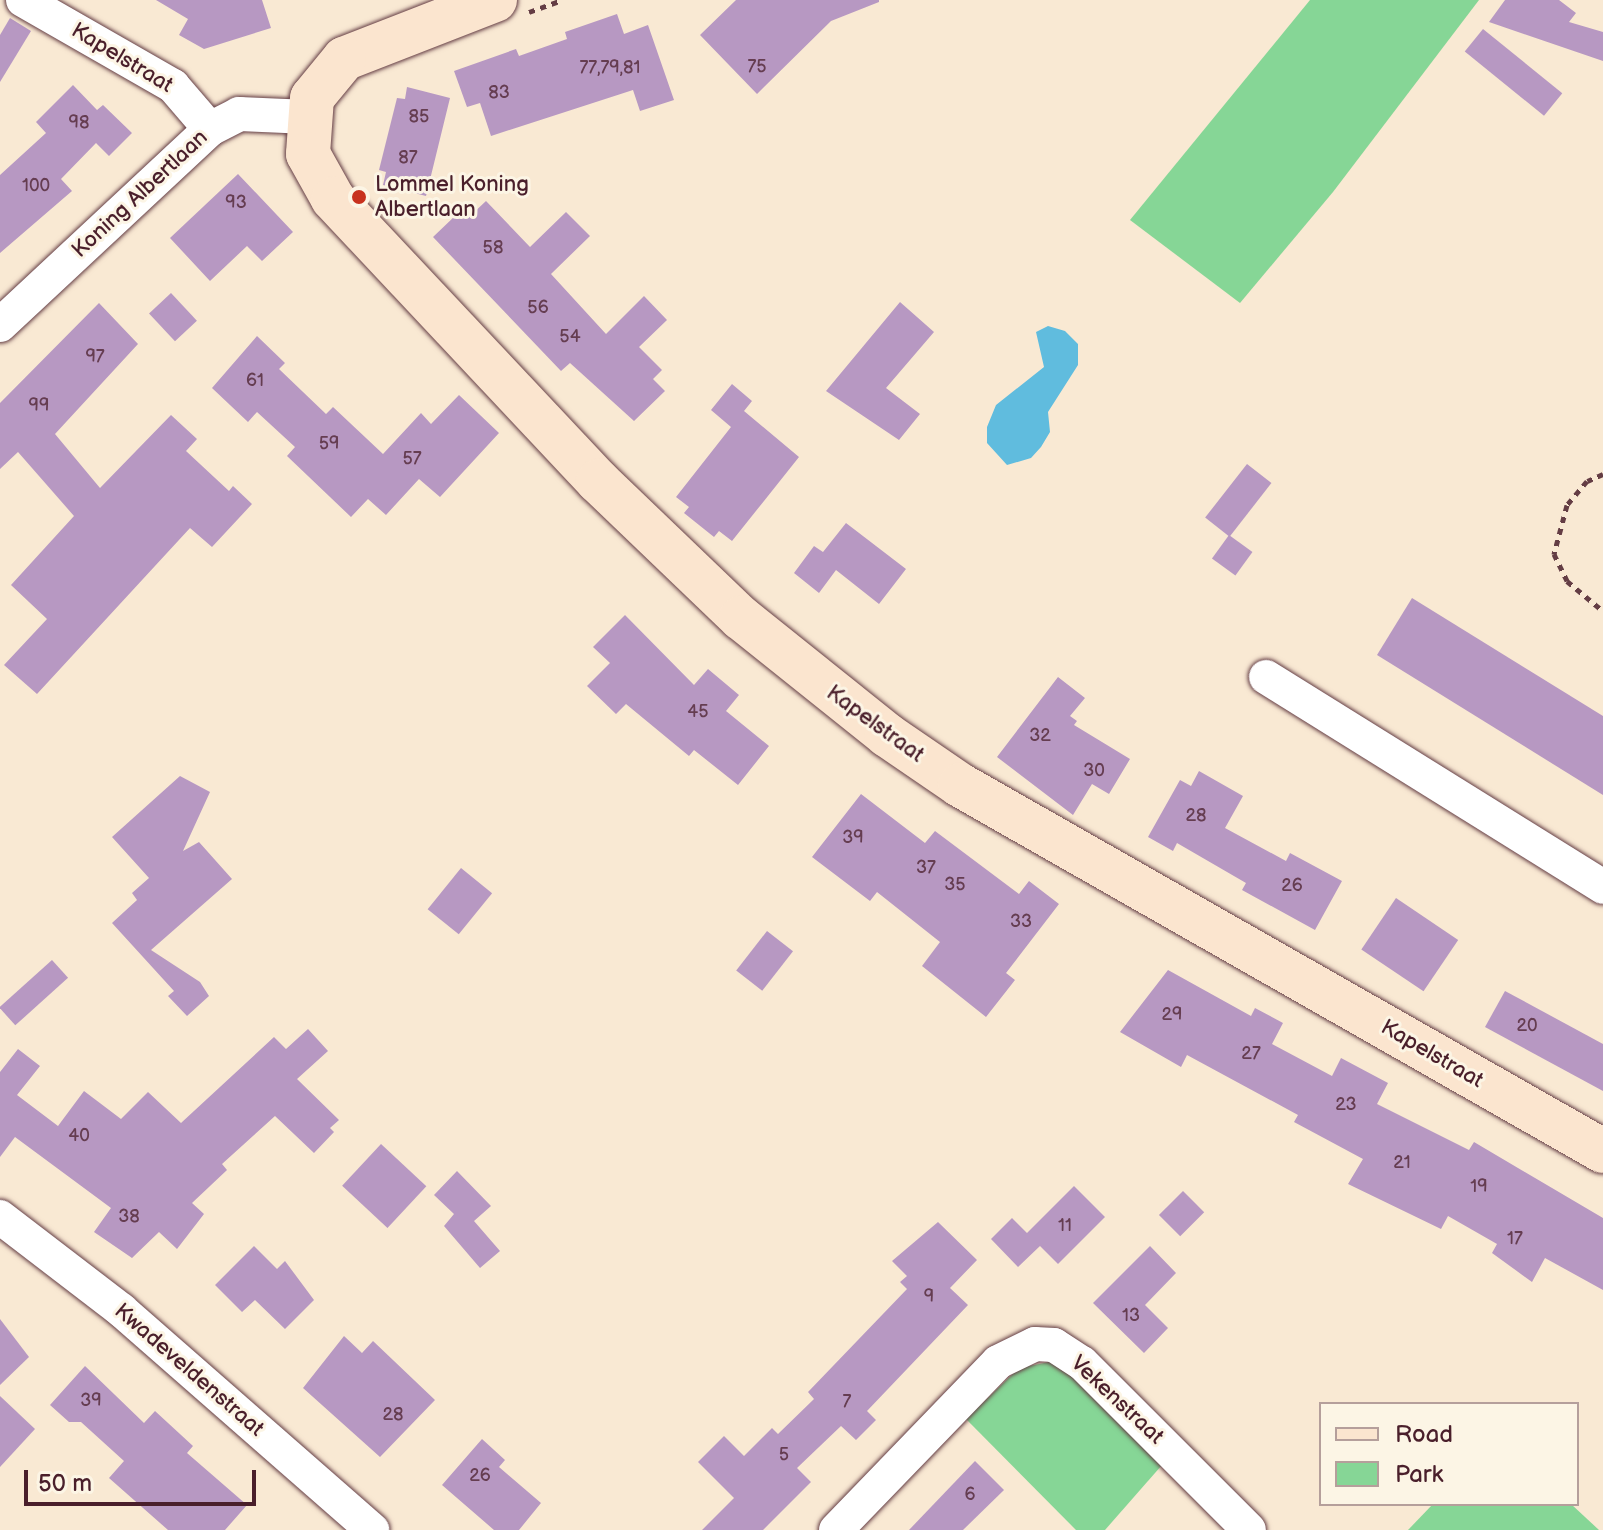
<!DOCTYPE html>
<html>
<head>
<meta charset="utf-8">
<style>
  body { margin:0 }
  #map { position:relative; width:1603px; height:1530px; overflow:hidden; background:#f9e9d3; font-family:"Balsamiq Sans",sans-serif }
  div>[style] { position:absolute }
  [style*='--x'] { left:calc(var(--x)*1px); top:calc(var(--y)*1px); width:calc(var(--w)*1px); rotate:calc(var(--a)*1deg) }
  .green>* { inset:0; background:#86d696 }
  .water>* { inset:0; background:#60bcde }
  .building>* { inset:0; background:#b798c2; transform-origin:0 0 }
  .path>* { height:5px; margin-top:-2.5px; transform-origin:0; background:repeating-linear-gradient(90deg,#643d44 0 6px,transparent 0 12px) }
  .roads { filter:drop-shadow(0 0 2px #643d44) drop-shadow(0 0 2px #643d44) }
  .minor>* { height:34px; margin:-17px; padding:0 17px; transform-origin:17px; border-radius:17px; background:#fff }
  .secondary>* { height:44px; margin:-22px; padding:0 22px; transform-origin:22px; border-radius:22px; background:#fbe5cf }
  .dots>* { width:22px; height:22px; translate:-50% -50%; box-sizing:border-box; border:4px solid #fcf5e5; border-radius:50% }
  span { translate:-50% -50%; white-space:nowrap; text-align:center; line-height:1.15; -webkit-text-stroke:6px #fcf5e5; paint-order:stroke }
  .number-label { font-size:18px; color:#653d51 }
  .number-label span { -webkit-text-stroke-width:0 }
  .street-label { font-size:22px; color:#4a1f2b }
  .poi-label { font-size:22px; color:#4a1f2b }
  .left { translate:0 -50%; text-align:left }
  .legend { position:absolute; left:1319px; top:1402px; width:260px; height:104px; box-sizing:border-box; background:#fcf5e5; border:2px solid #b59f9b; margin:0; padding:10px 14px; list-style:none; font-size:24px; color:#4a1f2b }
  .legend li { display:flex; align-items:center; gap:16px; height:40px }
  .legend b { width:40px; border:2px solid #b59f9b }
  .scale { position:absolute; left:24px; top:1470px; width:232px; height:36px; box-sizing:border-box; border:4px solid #4a1f2b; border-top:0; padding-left:10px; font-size:24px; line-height:28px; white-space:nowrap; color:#4a1f2b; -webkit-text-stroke:6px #fcf5e5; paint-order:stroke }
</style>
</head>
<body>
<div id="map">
  <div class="green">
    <i style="clip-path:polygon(1310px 0,1479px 0,1333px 192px,1240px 303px,1130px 220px)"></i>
    <i style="clip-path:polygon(1049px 1362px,1061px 1365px,1162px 1465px,1105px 1530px,1076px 1530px,966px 1419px,1019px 1368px)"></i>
    <i style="clip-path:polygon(1433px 1504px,1571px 1504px,1599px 1530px,1408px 1530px)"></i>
  </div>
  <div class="water">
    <i style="clip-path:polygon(1048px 326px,1065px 331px,1078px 344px,1078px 365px,1048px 412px,1050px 432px,1041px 447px,1031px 458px,1007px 465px,987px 443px,987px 427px,996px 405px,1044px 367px,1036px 332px)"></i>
  </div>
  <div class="building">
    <i style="clip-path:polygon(156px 0,262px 0,271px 28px,204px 49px,179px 35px,188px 19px)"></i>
    <i style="clip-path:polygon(736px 0,879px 0,879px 2px,831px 21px,757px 94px,700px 35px)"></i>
    <i style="clip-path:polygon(1505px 0,1559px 0,1576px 13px,1569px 22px,1603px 32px,1603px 61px,1489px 22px)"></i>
    <i style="clip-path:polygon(617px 14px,624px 34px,648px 25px,674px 100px,640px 111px,633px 90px,491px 136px,480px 103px,467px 107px,454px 71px,516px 49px,519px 56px,567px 39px,565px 32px)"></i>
    <i style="clip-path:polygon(10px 18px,31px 31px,0 82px,0 35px)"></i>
    <i style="left:1483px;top:29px;width:102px;height:29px;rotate:39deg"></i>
    <i style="clip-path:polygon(73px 85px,97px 110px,103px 105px,132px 133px,109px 156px,96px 143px,61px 179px,72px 191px,0 253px,0 175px,46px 133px,36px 122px)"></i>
    <i style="clip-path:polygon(407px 87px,450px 98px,426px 196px,383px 185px,386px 172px,379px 170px,397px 98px,405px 99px)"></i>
    <i style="clip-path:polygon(238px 174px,293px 232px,262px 261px,247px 246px,210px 281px,170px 238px)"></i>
    <i style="clip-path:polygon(486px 201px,530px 247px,566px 212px,590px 236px,551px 274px,606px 334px,644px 296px,667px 320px,639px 347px,662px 370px,653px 379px,665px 391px,634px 421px,570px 363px,561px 371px,433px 237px,455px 216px,468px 218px)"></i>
    <i style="left:171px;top:293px;width:38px;height:30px;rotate:47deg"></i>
    <i style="clip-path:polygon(900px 302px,934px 332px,886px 388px,920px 414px,899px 440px,826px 391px)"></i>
    <i style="clip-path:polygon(99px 303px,138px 344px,55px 434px,100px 488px,171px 415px,197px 439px,186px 451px,229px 491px,233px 486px,252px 504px,212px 547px,190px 528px,37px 694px,4px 665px,47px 619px,11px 585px,74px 516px,18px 452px,0 469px,0 403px)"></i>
    <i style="clip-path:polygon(257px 336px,285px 363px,279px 369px,326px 414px,333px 407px,383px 454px,421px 413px,431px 424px,459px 395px,499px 433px,440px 497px,419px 479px,386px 515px,368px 499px,351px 517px,287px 456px,295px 447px,257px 412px,248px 422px,212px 388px)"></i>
    <i style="clip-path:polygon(732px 384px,752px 401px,744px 411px,799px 457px,732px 541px,719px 531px,714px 537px,684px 513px,689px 507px,676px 497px,731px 427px,711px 410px)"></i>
    <i style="left:1247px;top:464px;width:31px;height:68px;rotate:38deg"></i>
    <i style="clip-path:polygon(846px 523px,906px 569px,879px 604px,836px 570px,819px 593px,794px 573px,814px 546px,823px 552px)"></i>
    <i style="left:1229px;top:535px;width:29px;height:29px;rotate:36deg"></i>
    <i style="clip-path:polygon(1412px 598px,1603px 716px,1603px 795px,1377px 655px)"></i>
    <i style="clip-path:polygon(625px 615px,694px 685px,708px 669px,739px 695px,726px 711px,769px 746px,738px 785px,694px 750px,689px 756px,626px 704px,616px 714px,587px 686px,610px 663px,593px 647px)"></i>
    <i style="clip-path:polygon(1058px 677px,1085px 698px,1070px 716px,1077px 721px,1074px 725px,1130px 759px,1109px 794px,1092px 784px,1073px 815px,997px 757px)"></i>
    <i style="clip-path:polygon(1199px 771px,1243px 796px,1225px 828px,1286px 861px,1290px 853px,1342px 881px,1315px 930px,1242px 890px,1246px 883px,1177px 843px,1173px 851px,1148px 837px,1180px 780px,1191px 786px)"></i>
    <i style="clip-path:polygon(180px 776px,210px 792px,183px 851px,199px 842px,232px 879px,151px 950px,200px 982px,209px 996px,187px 1016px,168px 996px,174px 991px,112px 923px,137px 900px,132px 893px,149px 878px,112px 837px)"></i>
    <i style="clip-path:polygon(861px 794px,925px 843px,935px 831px,1019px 894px,1029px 881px,1059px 904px,1006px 973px,1015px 980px,986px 1017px,922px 966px,940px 942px,877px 892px,870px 901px,812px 857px)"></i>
    <i style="left:461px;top:868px;width:40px;height:53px;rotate:39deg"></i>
    <i style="left:1396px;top:898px;width:75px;height:62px;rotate:34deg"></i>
    <i style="left:767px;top:931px;width:33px;height:50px;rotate:38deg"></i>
    <i style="left:52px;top:960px;width:24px;height:71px;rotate:48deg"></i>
    <i style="clip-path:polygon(1168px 970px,1251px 1016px,1255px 1008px,1283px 1023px,1272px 1044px,1332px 1076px,1341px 1058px,1388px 1083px,1377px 1104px,1469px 1150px,1474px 1142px,1603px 1218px,1603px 1290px,1545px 1258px,1532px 1282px,1492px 1253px,1497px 1244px,1448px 1216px,1441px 1229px,1348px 1184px,1363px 1159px,1294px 1122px,1298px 1115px,1187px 1055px,1181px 1067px,1120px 1032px)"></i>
    <i style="clip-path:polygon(1505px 991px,1603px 1044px,1603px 1091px,1485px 1027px)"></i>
    <i style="clip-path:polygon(308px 1029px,328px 1051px,297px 1079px,339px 1120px,330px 1128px,334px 1132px,314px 1153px,275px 1116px,222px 1164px,227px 1170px,192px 1203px,204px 1214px,177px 1249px,159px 1232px,132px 1258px,94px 1232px,111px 1208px,15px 1137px,0 1157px,0 1072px,18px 1049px,40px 1066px,17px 1095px,58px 1126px,84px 1091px,121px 1119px,148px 1092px,181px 1123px,274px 1037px,286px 1049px)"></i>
    <i style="left:381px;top:1144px;width:62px;height:57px;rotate:43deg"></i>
    <i style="clip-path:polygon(457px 1171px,491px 1206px,474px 1221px,500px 1251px,480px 1268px,444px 1226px,454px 1214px,434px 1195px)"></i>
    <i style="clip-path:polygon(1074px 1186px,1105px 1217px,1058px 1264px,1040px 1246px,1018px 1267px,991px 1239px,1012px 1218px,1027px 1233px)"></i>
    <i style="left:1183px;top:1191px;width:30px;height:34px;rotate:45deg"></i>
    <i style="clip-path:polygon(938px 1222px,977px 1260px,950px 1288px,968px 1305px,867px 1411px,876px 1420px,856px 1440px,841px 1426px,797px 1468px,811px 1482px,763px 1530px,702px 1530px,734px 1498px,698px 1462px,724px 1436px,744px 1456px,772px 1428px,778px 1434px,814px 1399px,808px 1392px,907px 1289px,900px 1282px,907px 1276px,892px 1261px)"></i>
    <i style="clip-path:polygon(254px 1246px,277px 1269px,285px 1261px,314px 1300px,285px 1329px,255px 1300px,242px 1312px,215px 1285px)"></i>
    <i style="clip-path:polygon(1150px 1246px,1176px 1273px,1145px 1305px,1168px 1328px,1144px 1353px,1093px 1303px)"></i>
    <i style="clip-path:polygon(0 1319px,29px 1357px,0 1385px)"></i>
    <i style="clip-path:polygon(344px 1336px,362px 1353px,373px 1341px,435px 1400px,380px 1457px,303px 1388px)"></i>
    <i style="clip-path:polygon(85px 1366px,144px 1423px,155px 1411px,193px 1446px,187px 1453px,247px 1505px,225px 1530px,168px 1530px,109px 1478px,124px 1461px,81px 1422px,69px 1422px,50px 1405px)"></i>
    <i style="clip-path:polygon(0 1396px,35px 1429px,0 1467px)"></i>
    <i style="clip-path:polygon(482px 1439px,505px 1460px,499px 1467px,541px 1503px,519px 1530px,494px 1530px,442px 1485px)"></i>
    <i style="clip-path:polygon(975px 1461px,1004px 1490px,963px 1530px,909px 1530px)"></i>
  </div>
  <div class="path">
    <i style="--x:529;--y:12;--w:35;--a:-20"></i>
    <i style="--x:1603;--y:474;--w:17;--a:156"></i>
    <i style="--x:1587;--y:481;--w:31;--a:130"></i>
    <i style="--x:1567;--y:505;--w:51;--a:104.9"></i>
    <i style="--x:1554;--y:554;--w:30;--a:64"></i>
    <i style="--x:1567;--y:581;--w:47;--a:39.8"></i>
  </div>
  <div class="roads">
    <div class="minor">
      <i style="--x:23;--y:0;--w:173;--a:29.8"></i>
      <i style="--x:173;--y:86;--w:57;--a:49.3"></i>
      <i style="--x:0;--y:325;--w:287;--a:-43"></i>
      <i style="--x:210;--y:129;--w:33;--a:-27"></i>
      <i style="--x:239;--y:114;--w:70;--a:2.5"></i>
      <i style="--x:1266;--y:677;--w:397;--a:31.9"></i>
      <i style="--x:0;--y:1217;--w:153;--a:37.5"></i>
      <i style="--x:121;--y:1310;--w:334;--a:41.2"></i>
      <i style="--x:836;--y:1530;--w:233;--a:-46"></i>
      <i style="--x:998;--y:1362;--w:41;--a:-25.9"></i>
      <i style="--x:1035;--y:1344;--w:19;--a:3"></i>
      <i style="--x:1054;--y:1345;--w:33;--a:33"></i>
      <i style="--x:1082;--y:1363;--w:236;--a:45"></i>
    </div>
    <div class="secondary">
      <i style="--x:495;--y:0;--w:162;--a:158.7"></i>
      <i style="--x:344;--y:59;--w:50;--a:129.4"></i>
      <i style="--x:312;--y:98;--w:56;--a:94.1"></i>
      <i style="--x:308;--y:154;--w:51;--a:60.9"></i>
      <i style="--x:333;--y:199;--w:387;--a:46.8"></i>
      <i style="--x:598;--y:481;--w:198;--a:43.8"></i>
      <i style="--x:741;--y:618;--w:187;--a:38.7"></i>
      <i style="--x:887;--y:735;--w:88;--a:34.4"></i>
      <i style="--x:960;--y:785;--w:740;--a:29.65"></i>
    </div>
  </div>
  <div class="dots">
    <i style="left:359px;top:197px;background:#c8321e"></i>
  </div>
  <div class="number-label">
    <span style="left:757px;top:67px">75</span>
    <span style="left:610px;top:68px">77,79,81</span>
    <span style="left:499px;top:93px">83</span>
    <span style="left:419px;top:117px">85</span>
    <span style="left:79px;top:123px">98</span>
    <span style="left:408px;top:158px">87</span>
    <span style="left:36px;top:186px">100</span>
    <span style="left:236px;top:203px">93</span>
    <span style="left:493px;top:248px">58</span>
    <span style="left:538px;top:308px">56</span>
    <span style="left:570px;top:337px">54</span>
    <span style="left:95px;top:357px">97</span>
    <span style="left:255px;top:381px">61</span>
    <span style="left:39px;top:406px">99</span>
    <span style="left:329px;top:444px">59</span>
    <span style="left:412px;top:459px">57</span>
    <span style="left:698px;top:712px">45</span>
    <span style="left:1040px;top:736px">32</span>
    <span style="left:1094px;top:771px">30</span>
    <span style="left:1196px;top:816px">28</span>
    <span style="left:853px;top:838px">39</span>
    <span style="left:926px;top:868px">37</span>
    <span style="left:955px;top:885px">35</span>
    <span style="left:1292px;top:886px">26</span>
    <span style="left:1021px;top:922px">33</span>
    <span style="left:1172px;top:1015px">29</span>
    <span style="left:1527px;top:1026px">20</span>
    <span style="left:1251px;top:1054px">27</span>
    <span style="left:1346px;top:1105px">23</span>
    <span style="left:79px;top:1136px">40</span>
    <span style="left:1402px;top:1163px">21</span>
    <span style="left:1479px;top:1187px">19</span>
    <span style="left:129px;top:1217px">38</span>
    <span style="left:1065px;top:1226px">11</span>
    <span style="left:1515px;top:1239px">17</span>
    <span style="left:929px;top:1297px">9</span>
    <span style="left:1131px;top:1316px">13</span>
    <span style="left:91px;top:1401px">39</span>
    <span style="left:847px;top:1402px">7</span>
    <span style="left:393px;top:1415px">28</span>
    <span style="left:784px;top:1455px">5</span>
    <span style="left:480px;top:1476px">26</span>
    <span style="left:970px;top:1495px">6</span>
  </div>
  <div class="street-label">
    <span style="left:122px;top:58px;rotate:31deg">Kapelstraat</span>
    <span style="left:140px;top:194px;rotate:-43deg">Koning Albertlaan</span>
    <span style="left:875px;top:724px;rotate:36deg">Kapelstraat</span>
    <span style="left:1432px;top:1054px;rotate:30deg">Kapelstraat</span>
    <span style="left:189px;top:1370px;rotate:41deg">Kwadeveldenstraat</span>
    <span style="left:1117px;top:1400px;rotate:43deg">Vekenstraat</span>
  </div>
  <div class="poi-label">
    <span class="left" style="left:375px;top:197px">Lommel Koning<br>Albertlaan</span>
  </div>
  <ul class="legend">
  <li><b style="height:10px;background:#fbe5cf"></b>Road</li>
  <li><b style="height:22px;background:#86d696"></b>Park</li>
  </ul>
  <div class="scale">50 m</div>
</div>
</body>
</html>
